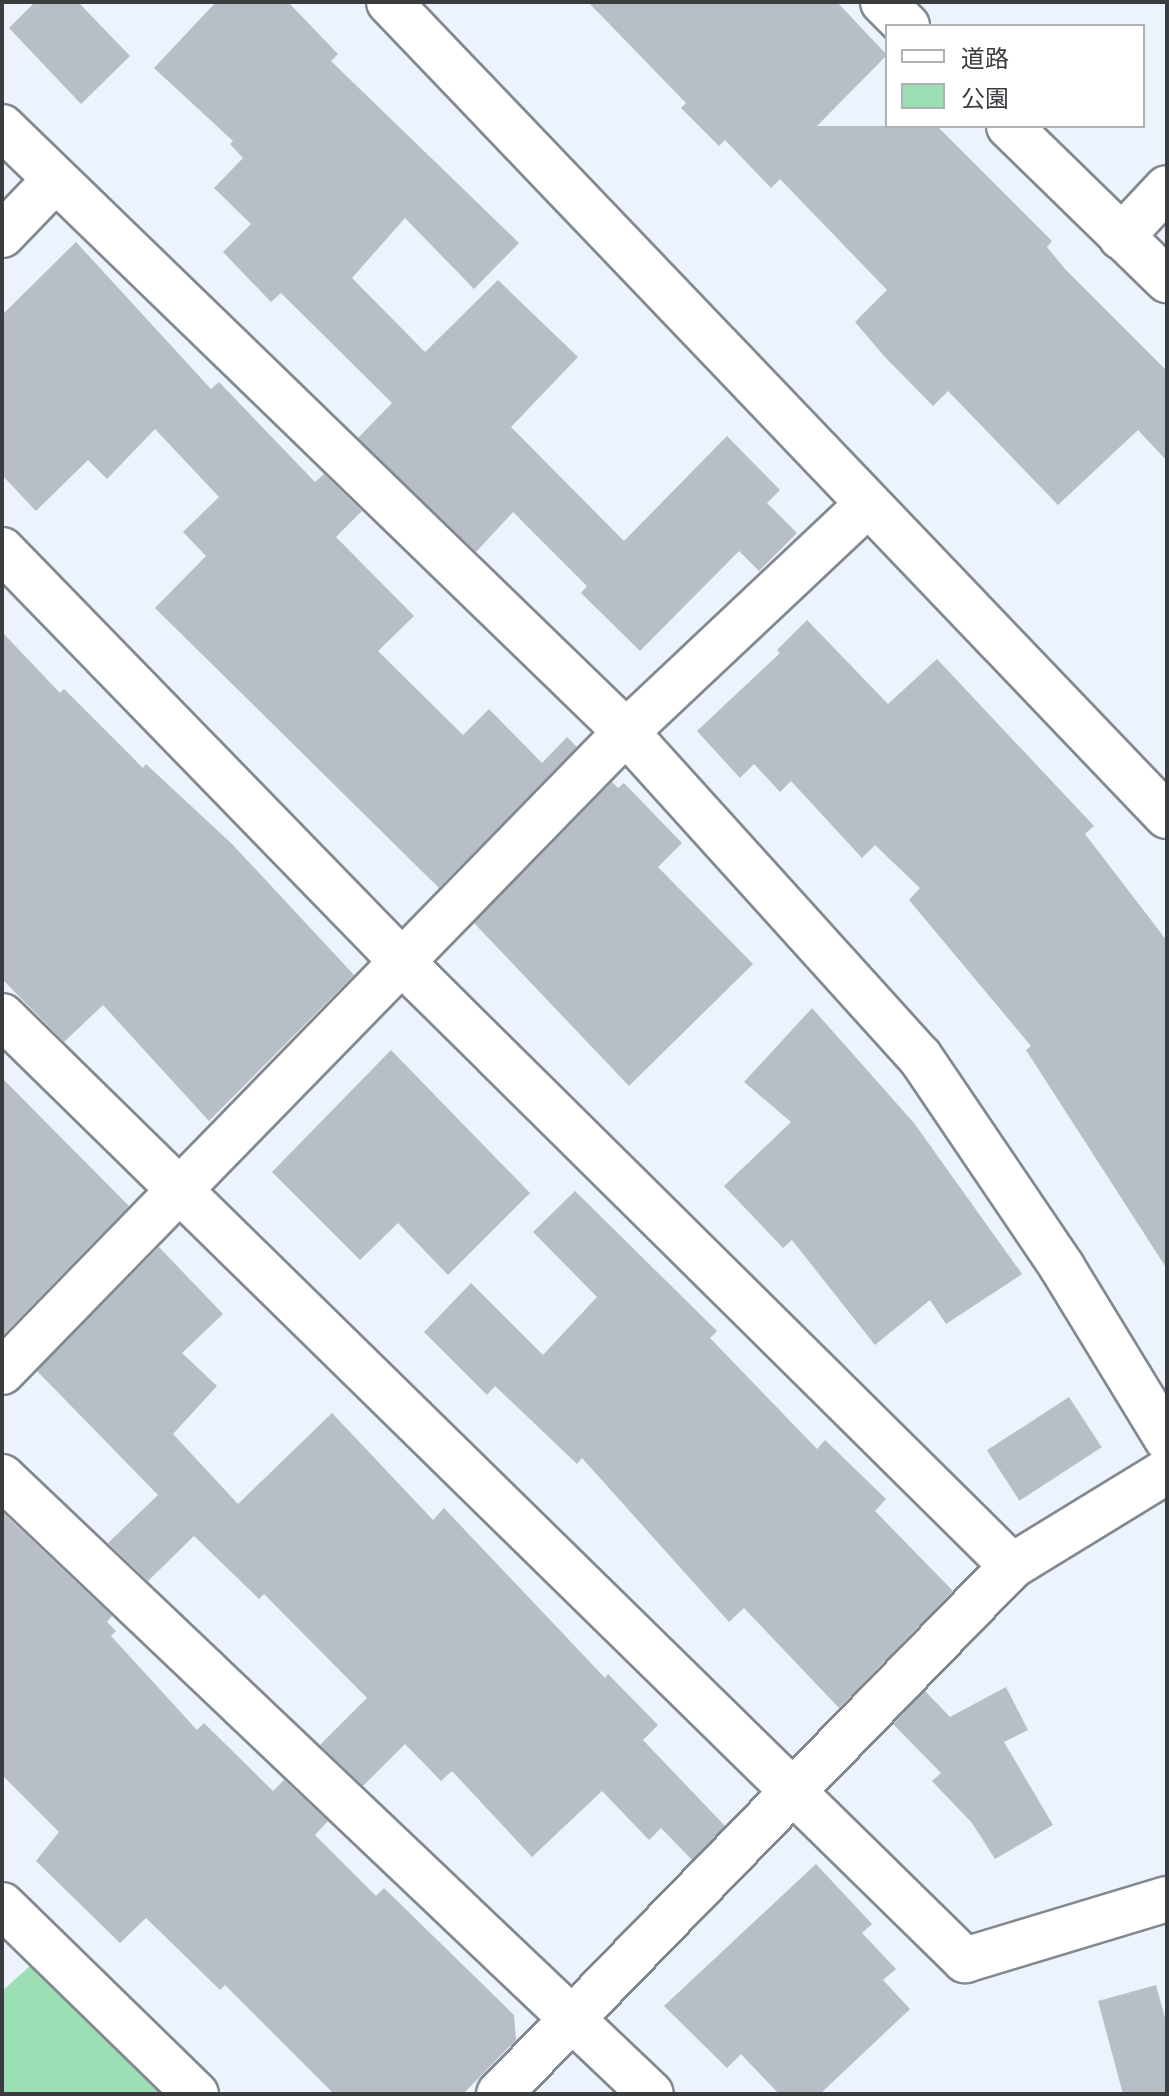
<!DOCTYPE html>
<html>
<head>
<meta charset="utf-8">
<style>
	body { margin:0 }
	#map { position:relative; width:1169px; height:2096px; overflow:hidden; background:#ecf3fc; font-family:Mulish,"Noto Sans JP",sans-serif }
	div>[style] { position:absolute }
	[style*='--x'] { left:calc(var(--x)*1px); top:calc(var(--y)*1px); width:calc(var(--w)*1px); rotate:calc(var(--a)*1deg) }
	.green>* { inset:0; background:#9cdfb5 }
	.building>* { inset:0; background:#b7bec6; transform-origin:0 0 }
	.roads { filter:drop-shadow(2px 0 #828990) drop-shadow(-2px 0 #828990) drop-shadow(0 2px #828990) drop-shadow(0 -2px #828990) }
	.minor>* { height:44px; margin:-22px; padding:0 22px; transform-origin:22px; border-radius:22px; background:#fff }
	span { translate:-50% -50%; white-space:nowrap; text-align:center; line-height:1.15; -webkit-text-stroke:6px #fff; paint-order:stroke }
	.frame { position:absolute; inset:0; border:4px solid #3a3d40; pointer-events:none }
	.legend { position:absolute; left:885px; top:24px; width:260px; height:104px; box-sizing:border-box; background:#fff; border:2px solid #b0b1b3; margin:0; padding:10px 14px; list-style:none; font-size:24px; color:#3a3d40 }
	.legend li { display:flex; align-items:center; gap:16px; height:40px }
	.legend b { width:40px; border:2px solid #b0b1b3 }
</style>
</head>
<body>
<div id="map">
	<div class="green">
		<div style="clip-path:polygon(30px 1966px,164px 2094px,2px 2094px,2px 1991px)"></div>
	</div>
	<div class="building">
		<div style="clip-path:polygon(35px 2px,78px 2px,130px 56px,81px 104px,9px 28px)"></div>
		<div style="clip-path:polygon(216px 2px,288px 2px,338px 54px,331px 61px,519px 243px,474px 289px,405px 218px,352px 278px,425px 352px,498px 280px,578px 357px,511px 427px,624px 541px,727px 436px,780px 490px,767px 503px,797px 533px,759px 571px,739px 551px,640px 651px,581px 593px,587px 586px,513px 512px,476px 552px,358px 438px,392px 403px,281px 293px,271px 302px,223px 252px,251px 224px,214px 188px,243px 158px,230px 144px,233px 141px,154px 68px)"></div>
		<div style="clip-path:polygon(588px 2px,837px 2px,887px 55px,817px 126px,937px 126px,1052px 241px,1047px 247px,1065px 269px,1167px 371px,1167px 461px,1138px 430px,1058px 505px,948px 391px,933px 406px,884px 356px,855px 322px,887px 290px,780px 179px,771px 188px,725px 140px,719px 146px,681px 108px,686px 103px)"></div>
		<div style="clip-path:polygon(76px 242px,211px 389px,219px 382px,315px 482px,324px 474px,362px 511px,336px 537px,414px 616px,378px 651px,463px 735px,489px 709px,542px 763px,567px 737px,577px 747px,439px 888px,155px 608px,206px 556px,183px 532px,219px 497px,155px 429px,107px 479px,88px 460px,36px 511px,2px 475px,2px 315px)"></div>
		<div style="clip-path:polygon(807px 620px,888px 704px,937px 659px,1094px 826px,1085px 834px,1167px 941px,1167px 1269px,1026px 1050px,1031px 1046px,909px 900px,920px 888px,875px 845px,862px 858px,791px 781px,780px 792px,754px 764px,740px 778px,697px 731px,780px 653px,777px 650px)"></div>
		<div style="clip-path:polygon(2px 632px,60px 693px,64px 689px,143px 768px,146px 764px,232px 844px,354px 975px,209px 1121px,103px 1005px,64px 1042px,2px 979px)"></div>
		<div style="clip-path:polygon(612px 782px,618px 788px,624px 783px,682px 843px,658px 867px,753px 964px,629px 1086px,474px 923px)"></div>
		<div style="clip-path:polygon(812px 1008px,914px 1123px,1022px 1274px,946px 1324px,930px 1300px,875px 1345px,792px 1240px,783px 1248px,724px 1186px,791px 1122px,744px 1082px)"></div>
		<div style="clip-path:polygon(391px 1050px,530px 1193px,448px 1275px,398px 1223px,360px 1260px,272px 1172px)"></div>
		<div style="clip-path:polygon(2px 1078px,129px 1206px,2px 1336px)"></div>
		<div style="clip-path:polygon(575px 1191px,717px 1331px,710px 1338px,817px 1449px,825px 1440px,886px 1499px,875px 1511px,953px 1591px,839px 1708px,744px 1608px,729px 1622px,582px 1458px,577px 1464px,495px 1386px,487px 1395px,424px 1332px,471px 1283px,543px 1355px,597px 1297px,533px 1232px)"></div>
		<div style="clip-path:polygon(159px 1247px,223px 1314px,182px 1353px,217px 1386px,173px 1434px,238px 1504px,332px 1413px,433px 1520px,444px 1508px,605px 1678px,608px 1674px,658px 1725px,643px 1740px,725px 1826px,692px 1860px,661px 1828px,649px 1840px,602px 1791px,532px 1857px,452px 1771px,441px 1781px,405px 1744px,363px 1786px,320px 1745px,367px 1698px,264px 1594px,259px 1599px,194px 1536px,148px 1581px,108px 1543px,158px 1495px,37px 1371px)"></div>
		<div style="left:1069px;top:1397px;width:60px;height:98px;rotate:57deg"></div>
		<div style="clip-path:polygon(2px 1512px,112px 1616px,107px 1622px,116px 1631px,111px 1636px,197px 1730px,204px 1723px,273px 1791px,284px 1780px,328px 1821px,315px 1835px,376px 1896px,384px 1888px,514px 2015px,516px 2040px,463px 2094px,334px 2094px,225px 1985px,220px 1990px,146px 1918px,120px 1943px,36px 1861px,59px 1832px,2px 1775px)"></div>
		<div style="clip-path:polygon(1006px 1687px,1028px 1730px,1004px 1742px,1053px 1825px,995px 1859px,972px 1823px,932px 1781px,941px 1773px,893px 1724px,925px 1691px,950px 1717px)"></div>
		<div style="clip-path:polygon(816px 1864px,872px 1924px,862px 1933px,896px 1969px,883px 1980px,910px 2009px,820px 2094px,779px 2094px,741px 2054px,727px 2068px,664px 2006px)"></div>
		<div style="clip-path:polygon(1156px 1985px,1167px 2025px,1167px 2094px,1123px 2094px,1098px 2001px)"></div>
	</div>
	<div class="roads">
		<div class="minor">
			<div style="--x:389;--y:2;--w:1126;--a:46.3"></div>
			<div style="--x:883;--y:2;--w:34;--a:45"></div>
			<div style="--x:1009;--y:126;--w:221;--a:44.3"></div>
			<div style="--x:2;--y:127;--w:869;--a:44.11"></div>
			<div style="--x:626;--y:732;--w:438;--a:47.9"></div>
			<div style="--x:920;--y:1057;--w:254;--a:55.9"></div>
			<div style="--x:1062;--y:1267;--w:202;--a:58.6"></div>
			<div style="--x:2;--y:235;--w:76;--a:-46.1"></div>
			<div style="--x:1121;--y:237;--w:67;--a:-46.8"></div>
			<div style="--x:2;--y:550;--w:601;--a:45.81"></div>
			<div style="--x:421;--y:981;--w:832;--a:44.71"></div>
			<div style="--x:2;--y:1016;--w:1349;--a:44.43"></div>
			<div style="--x:965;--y:1960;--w:211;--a:-16.8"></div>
			<div style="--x:2;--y:1372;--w:894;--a:-45.73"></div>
			<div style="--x:626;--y:732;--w:331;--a:-43.3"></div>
			<div style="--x:2;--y:1477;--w:895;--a:43.55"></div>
			<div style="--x:2;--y:1905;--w:271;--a:44.3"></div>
			<div style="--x:499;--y:2094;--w:736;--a:-45.83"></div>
			<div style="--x:1012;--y:1566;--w:182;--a:-31.5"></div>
		</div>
	</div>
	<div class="frame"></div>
	<ul class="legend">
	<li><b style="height:10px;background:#fff"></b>道路</li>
	<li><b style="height:22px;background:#9cdfb5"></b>公園</li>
	</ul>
</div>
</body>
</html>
